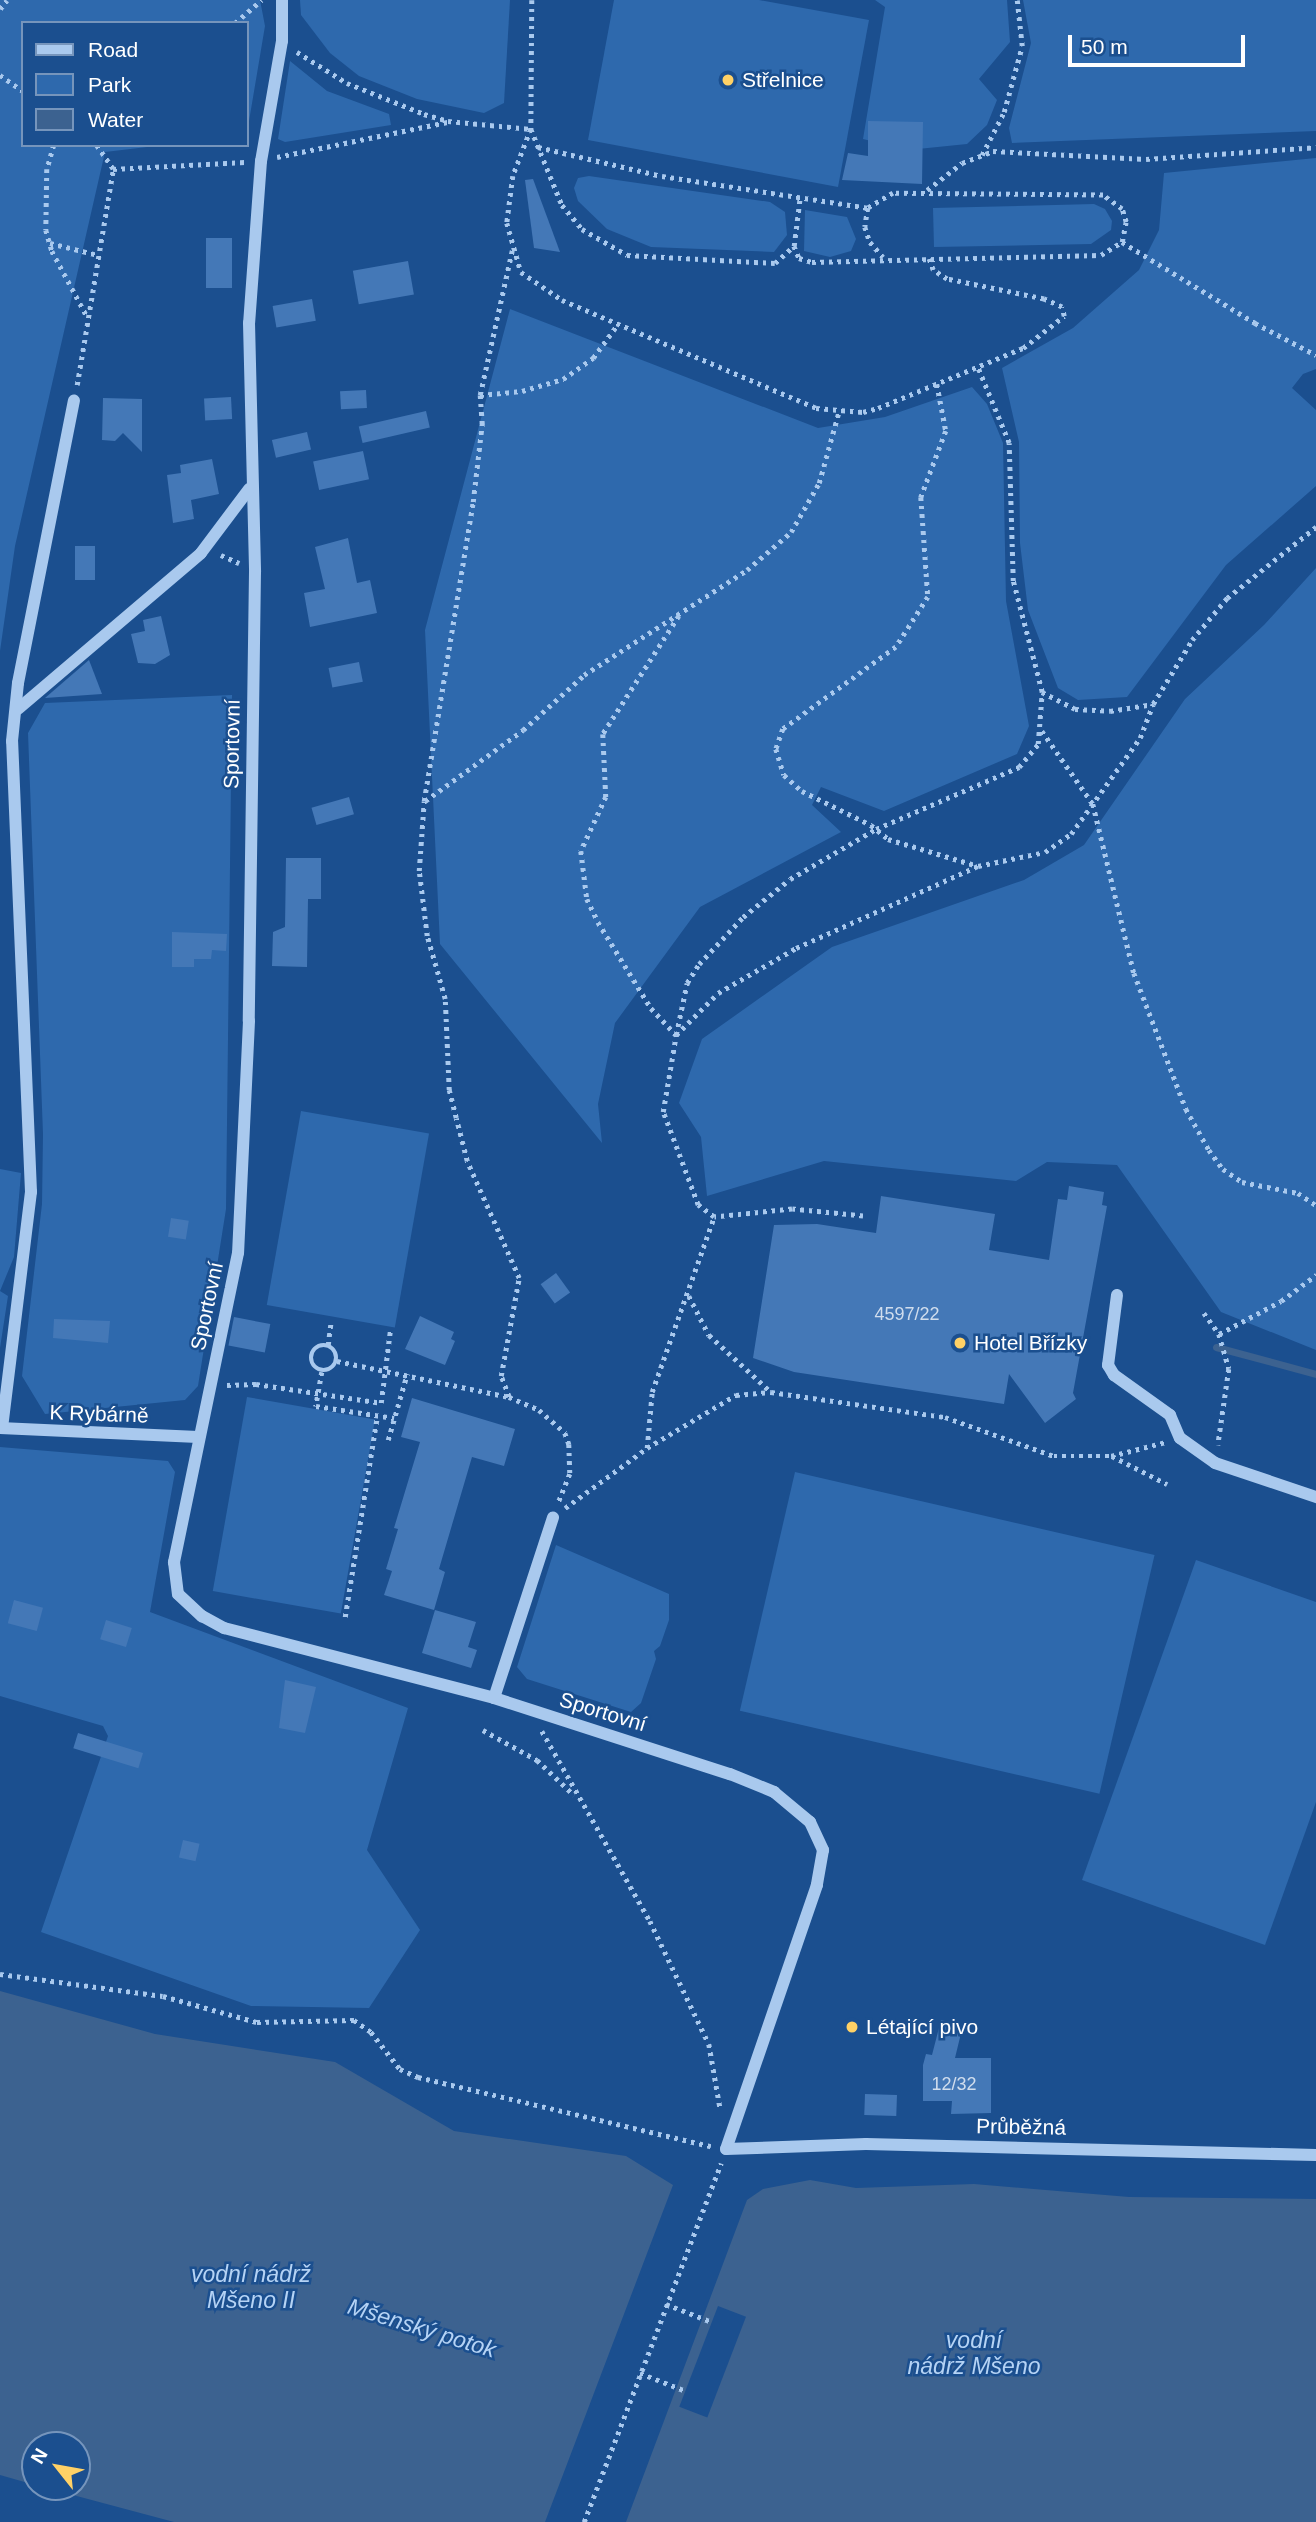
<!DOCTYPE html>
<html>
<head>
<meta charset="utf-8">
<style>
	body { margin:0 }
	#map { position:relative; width:1316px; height:2522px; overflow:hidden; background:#1b4f8f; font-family:Helvetica,sans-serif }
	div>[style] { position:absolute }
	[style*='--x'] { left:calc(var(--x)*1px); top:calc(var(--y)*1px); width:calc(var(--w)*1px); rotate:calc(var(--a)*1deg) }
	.green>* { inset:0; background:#2e69ad; transform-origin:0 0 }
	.water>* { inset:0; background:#3c6290 }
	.pier>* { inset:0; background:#1b4f8f; transform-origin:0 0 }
	.stream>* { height:7px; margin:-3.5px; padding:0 3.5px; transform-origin:3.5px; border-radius:3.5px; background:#3c6290 }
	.building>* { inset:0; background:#4478b7; transform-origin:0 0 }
	.path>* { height:4.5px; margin-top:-2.25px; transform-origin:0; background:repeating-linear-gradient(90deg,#a9c9ee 0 3.5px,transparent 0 8.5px) }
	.path>.ring { margin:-2.25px; padding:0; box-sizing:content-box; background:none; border:4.5px solid #a9c9ee; border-radius:50% }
	.minor>* { height:12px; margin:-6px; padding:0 6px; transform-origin:6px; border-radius:6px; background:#a9c9ee }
	.dots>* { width:19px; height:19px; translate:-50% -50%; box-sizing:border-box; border:4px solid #1b4f8f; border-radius:50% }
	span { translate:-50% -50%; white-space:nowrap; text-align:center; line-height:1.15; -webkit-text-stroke:5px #1b4f8f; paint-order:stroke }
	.number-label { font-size:18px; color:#d0dded }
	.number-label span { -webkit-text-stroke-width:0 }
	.poi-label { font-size:21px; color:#fff }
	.left { translate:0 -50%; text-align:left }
	.street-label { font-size:21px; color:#fff }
	.water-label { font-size:23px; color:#b5d3f5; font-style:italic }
	.legend { position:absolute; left:21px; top:21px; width:228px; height:126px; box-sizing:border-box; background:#1b4f8f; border:2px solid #7695bc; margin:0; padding:9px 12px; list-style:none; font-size:21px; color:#fff }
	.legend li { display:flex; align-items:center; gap:14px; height:35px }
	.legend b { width:35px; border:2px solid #7695bc }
	.north { position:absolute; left:21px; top:2431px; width:70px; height:70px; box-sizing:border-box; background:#1b4f8f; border:2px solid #7695bc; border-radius:50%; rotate:301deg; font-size:19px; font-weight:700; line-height:28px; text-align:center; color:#fff }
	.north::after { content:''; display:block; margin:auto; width:24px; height:32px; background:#ffd166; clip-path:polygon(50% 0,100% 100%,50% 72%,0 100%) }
	.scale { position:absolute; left:1068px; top:35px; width:177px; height:32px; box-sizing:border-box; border:4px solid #fff; border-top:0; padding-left:9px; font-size:21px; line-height:24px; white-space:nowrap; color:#fff; -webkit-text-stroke:5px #1b4f8f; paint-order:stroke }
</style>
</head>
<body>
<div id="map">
	<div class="green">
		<div style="clip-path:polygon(0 0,260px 0,265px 26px,247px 133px,247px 23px,23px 23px,23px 145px,164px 145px,105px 152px,15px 546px,0 651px)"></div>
		<div style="clip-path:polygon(300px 0,510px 0,504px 103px,484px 113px,417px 99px,359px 76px,330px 53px,301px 15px)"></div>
		<div style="clip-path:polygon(614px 0,759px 0,869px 20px,838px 187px,588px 140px)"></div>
		<div style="clip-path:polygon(875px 0,1007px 0,1010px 42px,979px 79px,997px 100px,987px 125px,967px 144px,908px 150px,863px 139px,885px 7px)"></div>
		<div style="clip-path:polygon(1023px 0,1316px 0,1316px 131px,1012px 143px,1009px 128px,1031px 43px)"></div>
		<div style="clip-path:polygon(290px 61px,327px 91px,389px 114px,391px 125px,285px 142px,278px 139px)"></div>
		<div style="clip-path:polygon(1316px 158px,1316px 369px,1303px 374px,1292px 388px,1316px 410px,1316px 486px,1226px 565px,1127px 697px,1078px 700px,1058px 688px,1028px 610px,1020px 543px,1019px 442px,1002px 368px,1073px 328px,1139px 270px,1159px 230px,1164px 173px)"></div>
		<div style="clip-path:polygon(589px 176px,770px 202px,785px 212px,787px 235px,774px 252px,651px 247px,607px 229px,578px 201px,574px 188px,578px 178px)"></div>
		<div style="clip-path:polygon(1094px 204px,1105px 209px,1112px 221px,1111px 230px,1091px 244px,934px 247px,933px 208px)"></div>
		<div style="clip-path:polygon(805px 210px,847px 217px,856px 239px,851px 251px,830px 257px,804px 251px)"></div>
		<div style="clip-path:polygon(510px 309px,818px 428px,885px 417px,972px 387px,987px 404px,1003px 443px,1006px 601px,1029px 726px,1017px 754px,884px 811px,821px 787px,812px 805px,841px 832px,700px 907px,615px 1023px,598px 1104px,602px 1143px,440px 944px,425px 630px)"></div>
		<div style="clip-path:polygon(1316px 568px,1316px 1350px,1221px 1312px,1117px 1165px,1047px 1162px,1016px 1181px,824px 1161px,707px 1196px,701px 1137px,679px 1103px,702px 1039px,832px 947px,1024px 880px,1084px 845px,1185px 699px,1264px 625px)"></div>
		<div style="clip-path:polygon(232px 695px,226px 1209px,198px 1386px,185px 1400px,45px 1414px,22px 1376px,42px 1204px,43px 1134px,28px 733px,45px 703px)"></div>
		<div style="left:301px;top:1111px;width:130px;height:197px;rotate:10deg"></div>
		<div style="clip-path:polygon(0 1169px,21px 1173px,14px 1257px,0 1291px,8px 1296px,0 1348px)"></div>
		<div style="left:247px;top:1397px;width:130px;height:197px;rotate:10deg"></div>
		<div style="clip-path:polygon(0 1447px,168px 1461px,175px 1472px,150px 1612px,408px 1708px,367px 1850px,420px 1930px,369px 2008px,251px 2006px,41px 1932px,108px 1736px,103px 1726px,0 1696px)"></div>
		<div style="left:795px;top:1472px;width:369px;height:245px;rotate:13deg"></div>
		<div style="clip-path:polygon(556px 1545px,669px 1594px,669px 1620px,660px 1646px,654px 1651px,656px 1659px,641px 1703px,631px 1712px,527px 1679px,517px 1667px)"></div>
		<div style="clip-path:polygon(1196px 1560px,1316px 1602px,1316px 1802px,1265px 1945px,1082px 1880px)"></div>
	</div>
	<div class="water">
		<div style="clip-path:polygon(0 1991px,155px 2034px,335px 2062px,454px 2131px,626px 2156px,673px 2185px,545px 2522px,174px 2522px,43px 2487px,77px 2487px,77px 2445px,35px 2445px,35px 2485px,0 2475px)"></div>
		<div style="clip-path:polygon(810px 2180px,856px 2188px,974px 2184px,1129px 2197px,1316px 2199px,1316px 2522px,626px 2522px,747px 2200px,763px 2189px)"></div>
	</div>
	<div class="pier">
		<div style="left:718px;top:2306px;width:30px;height:108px;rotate:21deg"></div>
	</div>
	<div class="stream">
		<div style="--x:1216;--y:1347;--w:104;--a:15.1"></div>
	</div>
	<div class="building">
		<div style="clip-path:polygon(868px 121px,923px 122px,922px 184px,842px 180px,848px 153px,868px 156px)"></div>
		<div style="clip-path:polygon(533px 179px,560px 252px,534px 248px,525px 180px)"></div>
		<div style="left:206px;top:238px;width:26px;height:50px"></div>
		<div style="left:408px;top:261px;width:34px;height:56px;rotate:80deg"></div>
		<div style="left:312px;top:299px;width:22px;height:40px;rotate:80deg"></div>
		<div style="left:366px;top:390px;width:18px;height:26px;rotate:87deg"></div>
		<div style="left:231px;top:397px;width:22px;height:27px;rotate:87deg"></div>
		<div style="clip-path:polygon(103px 398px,142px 399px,142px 452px,123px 433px,115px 441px,102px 440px)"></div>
		<div style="left:426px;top:411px;width:17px;height:69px;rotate:77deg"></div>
		<div style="left:307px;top:432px;width:18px;height:36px;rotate:77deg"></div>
		<div style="left:363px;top:451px;width:29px;height:51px;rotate:78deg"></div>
		<div style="clip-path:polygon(212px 459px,219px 494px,191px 500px,194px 519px,173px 523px,167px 475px,181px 473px,180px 465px)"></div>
		<div style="clip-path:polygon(348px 538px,357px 583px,370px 580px,377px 613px,310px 627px,304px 593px,325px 589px,315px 547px)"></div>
		<div style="left:75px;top:546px;width:20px;height:34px"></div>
		<div style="clip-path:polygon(161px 616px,170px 655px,155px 664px,138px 663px,131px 634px,145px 631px,143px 620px)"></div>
		<div style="clip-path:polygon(89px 660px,102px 694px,45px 698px)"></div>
		<div style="left:359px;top:662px;width:20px;height:31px;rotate:79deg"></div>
		<div style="left:349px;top:797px;width:18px;height:39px;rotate:74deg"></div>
		<div style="clip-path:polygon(286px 858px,321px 858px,321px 899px,308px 899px,307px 967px,272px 966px,273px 932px,285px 927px)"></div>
		<div style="clip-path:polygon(172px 932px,227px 934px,226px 951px,212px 950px,211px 959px,194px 959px,194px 967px,172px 967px)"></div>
		<div style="clip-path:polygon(1069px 1186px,1104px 1192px,1102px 1205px,1107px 1206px,1073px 1393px,1076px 1399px,1045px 1423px,1009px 1374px,1004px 1404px,794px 1372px,753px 1358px,774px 1225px,817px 1224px,876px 1233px,881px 1196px,995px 1214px,989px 1250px,1049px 1260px,1058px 1199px,1067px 1200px)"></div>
		<div style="left:171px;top:1218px;width:18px;height:19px;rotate:9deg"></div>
		<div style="left:556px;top:1273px;width:24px;height:19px;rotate:54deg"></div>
		<div style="clip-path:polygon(420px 1316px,454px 1332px,451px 1339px,455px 1341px,445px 1365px,405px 1349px)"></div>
		<div style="left:234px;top:1317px;width:37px;height:29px;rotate:11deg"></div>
		<div style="clip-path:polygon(54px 1319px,110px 1321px,108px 1343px,53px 1338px)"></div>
		<div style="clip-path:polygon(412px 1398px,515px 1429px,504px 1466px,472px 1457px,439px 1569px,445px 1572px,434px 1610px,384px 1595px,392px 1571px,386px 1569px,398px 1529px,394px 1528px,420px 1442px,401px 1437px)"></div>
		<div style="left:14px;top:1600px;width:30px;height:24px;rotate:15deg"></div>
		<div style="clip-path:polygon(435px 1610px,476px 1622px,468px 1647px,477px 1650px,471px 1668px,422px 1653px)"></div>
		<div style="left:106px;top:1620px;width:27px;height:20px;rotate:17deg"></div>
		<div style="clip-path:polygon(285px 1680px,316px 1687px,305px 1733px,279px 1728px)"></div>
		<div style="left:78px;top:1733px;width:68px;height:16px;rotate:17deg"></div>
		<div style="left:183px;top:1840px;width:17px;height:18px;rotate:13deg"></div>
		<div style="clip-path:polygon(941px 2020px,963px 2025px,955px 2058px,991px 2058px,991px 2113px,951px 2114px,952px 2101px,923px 2101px,923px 2065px,926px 2054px,932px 2055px)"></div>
		<div style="left:865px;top:2094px;width:32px;height:21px;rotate:2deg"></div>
	</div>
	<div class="path">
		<div style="--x:532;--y:0;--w:129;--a:90.4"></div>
		<div style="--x:531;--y:129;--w:82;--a:67.8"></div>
		<div style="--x:562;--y:205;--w:31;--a:50"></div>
		<div style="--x:582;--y:229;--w:52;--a:30"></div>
		<div style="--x:627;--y:255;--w:148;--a:3.1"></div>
		<div style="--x:775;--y:263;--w:25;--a:-42"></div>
		<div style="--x:794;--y:246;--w:49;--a:-83"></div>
		<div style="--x:0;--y:9;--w:11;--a:-52"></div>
		<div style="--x:235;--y:23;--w:35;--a:-41"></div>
		<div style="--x:297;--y:52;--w:59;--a:31.8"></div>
		<div style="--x:347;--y:83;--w:83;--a:21.9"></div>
		<div style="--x:424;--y:114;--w:25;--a:16"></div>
		<div style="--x:448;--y:121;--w:83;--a:5.5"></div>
		<div style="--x:531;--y:129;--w:50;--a:111"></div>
		<div style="--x:513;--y:176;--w:47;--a:97.3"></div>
		<div style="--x:507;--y:223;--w:51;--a:74.1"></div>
		<div style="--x:521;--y:272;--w:50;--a:34.3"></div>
		<div style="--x:562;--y:300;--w:276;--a:23"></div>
		<div style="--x:816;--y:408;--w:47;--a:4.9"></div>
		<div style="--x:863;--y:412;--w:16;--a:-15"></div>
		<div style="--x:878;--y:408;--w:157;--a:-22.5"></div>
		<div style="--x:1023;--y:348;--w:52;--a:-38"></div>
		<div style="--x:1064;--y:316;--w:9;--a:-103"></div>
		<div style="--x:1062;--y:307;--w:20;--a:-156"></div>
		<div style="--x:1044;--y:299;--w:99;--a:-168.3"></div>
		<div style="--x:947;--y:279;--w:17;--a:-147"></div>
		<div style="--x:933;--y:270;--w:12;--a:-110"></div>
		<div style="--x:0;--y:75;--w:28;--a:35"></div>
		<div style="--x:54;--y:145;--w:25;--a:106"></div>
		<div style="--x:47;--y:169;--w:61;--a:90.9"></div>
		<div style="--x:46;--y:230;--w:22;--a:74"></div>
		<div style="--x:52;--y:251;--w:76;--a:61.8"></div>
		<div style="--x:538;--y:147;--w:127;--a:13.2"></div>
		<div style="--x:662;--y:176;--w:208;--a:8.8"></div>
		<div style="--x:982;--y:155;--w:48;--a:-62.9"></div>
		<div style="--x:1004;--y:112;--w:68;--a:-74.7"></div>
		<div style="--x:1022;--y:46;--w:46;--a:-96.2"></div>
		<div style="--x:277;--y:157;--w:174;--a:-11.6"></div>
		<div style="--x:113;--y:169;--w:132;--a:-3"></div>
		<div style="--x:927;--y:190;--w:44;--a:-37.6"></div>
		<div style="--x:962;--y:163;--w:33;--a:-21"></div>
		<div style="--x:993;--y:151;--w:153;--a:3"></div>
		<div style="--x:1146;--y:159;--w:170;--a:-4"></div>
		<div style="--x:1122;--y:242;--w:156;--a:31.3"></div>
		<div style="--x:1255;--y:323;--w:69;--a:27.7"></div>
		<div style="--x:50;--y:243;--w:49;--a:14"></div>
		<div style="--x:794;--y:246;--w:13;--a:67"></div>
		<div style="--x:799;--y:258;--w:14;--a:17"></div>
		<div style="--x:812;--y:262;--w:289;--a:-1.4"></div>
		<div style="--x:1101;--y:255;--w:25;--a:-32"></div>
		<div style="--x:1122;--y:242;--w:20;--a:-79"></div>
		<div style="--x:1126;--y:222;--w:14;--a:-107"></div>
		<div style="--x:1122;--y:209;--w:24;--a:-144"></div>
		<div style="--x:1103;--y:195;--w:210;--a:-179.5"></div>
		<div style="--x:893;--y:193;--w:29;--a:149"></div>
		<div style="--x:868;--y:208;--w:19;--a:99"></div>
		<div style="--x:865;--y:227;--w:16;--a:72"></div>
		<div style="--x:870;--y:242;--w:20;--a:49"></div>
		<div style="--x:937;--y:384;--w:48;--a:79.2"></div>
		<div style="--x:946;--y:431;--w:71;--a:110.7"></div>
		<div style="--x:921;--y:497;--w:100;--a:86"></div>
		<div style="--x:928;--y:597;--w:59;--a:122.6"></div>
		<div style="--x:896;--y:647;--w:140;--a:144"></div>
		<div style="--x:783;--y:729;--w:21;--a:109"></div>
		<div style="--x:776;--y:749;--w:27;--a:73"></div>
		<div style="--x:784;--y:775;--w:24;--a:42"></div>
		<div style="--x:802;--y:791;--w:77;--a:26.2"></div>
		<div style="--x:871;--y:825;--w:22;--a:39"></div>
		<div style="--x:888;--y:839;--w:94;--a:16.7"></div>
		<div style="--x:77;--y:385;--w:219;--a:-80.5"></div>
		<div style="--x:113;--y:169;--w:29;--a:-125"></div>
		<div style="--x:480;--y:395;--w:42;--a:-5.4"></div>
		<div style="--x:522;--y:391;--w:43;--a:-16.3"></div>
		<div style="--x:563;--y:379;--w:37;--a:-35"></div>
		<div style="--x:593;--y:358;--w:42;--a:-53.7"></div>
		<div style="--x:221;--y:555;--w:20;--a:24"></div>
		<div style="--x:679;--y:616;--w:140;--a:122.8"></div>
		<div style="--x:603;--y:734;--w:63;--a:87.3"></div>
		<div style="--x:606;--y:797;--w:60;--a:114.8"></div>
		<div style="--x:581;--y:851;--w:48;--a:82.9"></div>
		<div style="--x:587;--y:899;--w:25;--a:64"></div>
		<div style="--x:598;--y:922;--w:101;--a:58.4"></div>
		<div style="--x:651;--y:1008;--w:37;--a:47"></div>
		<div style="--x:676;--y:1035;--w:53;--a:-78.1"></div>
		<div style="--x:687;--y:983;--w:22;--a:-58"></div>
		<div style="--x:699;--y:964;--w:64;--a:-46.9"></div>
		<div style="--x:743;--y:917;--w:60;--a:-39"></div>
		<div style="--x:790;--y:879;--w:99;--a:-30.2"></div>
		<div style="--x:876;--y:829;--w:156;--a:-23.4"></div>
		<div style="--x:1019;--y:767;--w:30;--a:-50"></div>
		<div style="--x:1038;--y:744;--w:52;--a:-85.6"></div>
		<div style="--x:1042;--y:692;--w:115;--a:-104.6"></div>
		<div style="--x:1013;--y:581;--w:138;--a:-91.7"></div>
		<div style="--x:1009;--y:443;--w:81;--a:-112.5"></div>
		<div style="--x:1042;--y:692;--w:37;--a:27"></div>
		<div style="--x:1075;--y:709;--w:35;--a:3"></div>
		<div style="--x:1110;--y:711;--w:44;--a:-9.2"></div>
		<div style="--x:1042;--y:731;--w:89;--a:55.1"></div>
		<div style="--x:1093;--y:804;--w:174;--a:76.4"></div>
		<div style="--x:1134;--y:973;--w:146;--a:69.1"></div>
		<div style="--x:1186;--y:1109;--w:47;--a:60.7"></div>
		<div style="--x:1209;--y:1150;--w:24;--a:54"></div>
		<div style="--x:1223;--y:1169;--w:23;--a:34"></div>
		<div style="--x:1242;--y:1182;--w:57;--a:11.1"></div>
		<div style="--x:1298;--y:1193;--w:22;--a:34"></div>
		<div style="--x:425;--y:801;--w:121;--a:-35.9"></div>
		<div style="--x:523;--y:730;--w:82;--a:-42"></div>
		<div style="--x:584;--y:675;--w:194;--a:-32.8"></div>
		<div style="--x:747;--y:570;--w:58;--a:-40.8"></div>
		<div style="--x:791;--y:532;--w:56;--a:-60.3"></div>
		<div style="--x:819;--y:483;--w:75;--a:-74.5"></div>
		<div style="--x:863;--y:1216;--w:71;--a:-174.4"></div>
		<div style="--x:792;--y:1209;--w:78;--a:174.1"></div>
		<div style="--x:714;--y:1217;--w:20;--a:-143"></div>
		<div style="--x:698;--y:1205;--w:99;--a:-110.6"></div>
		<div style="--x:663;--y:1112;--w:78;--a:-80.4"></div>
		<div style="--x:676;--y:1035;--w:59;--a:-45"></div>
		<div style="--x:718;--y:993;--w:90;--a:-30"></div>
		<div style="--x:796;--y:948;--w:200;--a:-24.3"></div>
		<div style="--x:978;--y:866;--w:68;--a:-11.8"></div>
		<div style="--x:1045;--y:852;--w:32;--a:-35"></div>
		<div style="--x:1071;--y:834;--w:118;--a:-54.3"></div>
		<div style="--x:1140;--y:738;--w:36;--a:-69"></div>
		<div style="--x:1153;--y:704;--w:75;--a:-58.6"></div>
		<div style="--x:1192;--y:640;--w:55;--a:-50.2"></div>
		<div style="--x:1227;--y:598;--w:114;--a:-38.6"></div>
		<div style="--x:689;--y:1296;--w:44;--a:62.9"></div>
		<div style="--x:709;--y:1335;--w:84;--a:42.6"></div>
		<div style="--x:1204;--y:1313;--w:26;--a:54"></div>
		<div style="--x:1219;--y:1334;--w:36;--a:74"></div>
		<div style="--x:1229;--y:1369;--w:77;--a:98.2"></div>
		<div style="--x:1219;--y:1334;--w:70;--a:-28"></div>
		<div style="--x:1281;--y:1301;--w:44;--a:-36.6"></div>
		<div class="ring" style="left:311px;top:1345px;width:21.5px;height:21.5px"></div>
		<div style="--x:328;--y:1345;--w:25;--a:-83"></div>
		<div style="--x:337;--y:1361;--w:176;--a:11.8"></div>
		<div style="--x:509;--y:1397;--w:33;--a:23"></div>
		<div style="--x:539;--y:1410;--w:35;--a:41"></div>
		<div style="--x:565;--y:1433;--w:12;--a:70"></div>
		<div style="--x:569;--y:1444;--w:30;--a:88"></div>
		<div style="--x:570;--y:1474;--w:31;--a:112"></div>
		<div style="--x:322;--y:1372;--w:35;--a:100"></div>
		<div style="--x:316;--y:1406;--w:79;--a:8.7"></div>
		<div style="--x:227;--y:1385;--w:29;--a:-2"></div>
		<div style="--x:256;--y:1384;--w:126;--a:8.6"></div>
		<div style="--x:381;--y:1403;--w:72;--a:-82.8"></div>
		<div style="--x:509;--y:1397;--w:22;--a:-111"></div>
		<div style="--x:501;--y:1376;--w:100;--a:-79.6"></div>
		<div style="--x:519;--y:1278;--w:128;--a:-114"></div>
		<div style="--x:467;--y:1161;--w:44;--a:-104.3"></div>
		<div style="--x:456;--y:1118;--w:29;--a:-104"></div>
		<div style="--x:449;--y:1090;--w:91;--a:-92.5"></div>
		<div style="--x:445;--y:999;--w:66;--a:-105.9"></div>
		<div style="--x:427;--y:936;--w:65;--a:-97"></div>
		<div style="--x:419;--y:871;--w:70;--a:-85.9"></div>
		<div style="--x:424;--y:801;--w:303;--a:-80.7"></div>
		<div style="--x:473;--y:502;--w:79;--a:-83.4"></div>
		<div style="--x:482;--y:424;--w:29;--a:-94"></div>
		<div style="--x:480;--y:395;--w:148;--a:-77.5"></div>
		<div style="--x:388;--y:1440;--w:69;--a:-73.9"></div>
		<div style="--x:647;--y:1448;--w:56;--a:-84.9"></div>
		<div style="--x:652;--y:1392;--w:186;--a:-70.5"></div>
		<div style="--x:1112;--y:1456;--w:62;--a:27"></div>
		<div style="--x:565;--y:1508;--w:102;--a:-36.2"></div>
		<div style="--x:647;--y:1448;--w:104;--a:-30.8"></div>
		<div style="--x:736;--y:1395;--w:35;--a:-5"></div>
		<div style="--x:771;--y:1392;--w:176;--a:8.2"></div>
		<div style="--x:945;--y:1417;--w:116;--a:19.7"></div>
		<div style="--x:1054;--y:1456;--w:57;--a:0"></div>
		<div style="--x:1111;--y:1456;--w:57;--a:-14.3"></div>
		<div style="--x:345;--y:1617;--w:203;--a:-80.9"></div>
		<div style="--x:483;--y:1730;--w:62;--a:29.1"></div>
		<div style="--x:537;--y:1760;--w:51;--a:43.4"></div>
		<div style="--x:542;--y:1731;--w:219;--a:60.4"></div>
		<div style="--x:650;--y:1921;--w:136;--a:64.4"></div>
		<div style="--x:709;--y:2044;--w:64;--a:80.1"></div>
		<div style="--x:0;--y:1974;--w:164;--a:7.7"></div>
		<div style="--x:163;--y:1996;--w:98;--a:15.5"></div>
		<div style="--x:257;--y:2022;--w:97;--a:-1.2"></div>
		<div style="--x:354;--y:2020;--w:21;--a:35"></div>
		<div style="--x:371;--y:2032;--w:47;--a:51.9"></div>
		<div style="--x:400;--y:2069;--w:20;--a:24"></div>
		<div style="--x:418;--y:2077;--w:301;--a:13.3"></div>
		<div style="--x:666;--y:2304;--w:49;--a:21.4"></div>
		<div style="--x:640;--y:2373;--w:49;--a:21.4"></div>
		<div style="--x:584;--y:2522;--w:384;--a:-69.1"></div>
	</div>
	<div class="minor">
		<div style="--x:282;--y:0;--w:41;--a:90"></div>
		<div style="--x:282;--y:41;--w:122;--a:99.9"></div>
		<div style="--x:261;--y:161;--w:162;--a:94.2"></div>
		<div style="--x:249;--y:323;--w:249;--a:88.6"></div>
		<div style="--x:255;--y:572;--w:449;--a:90.8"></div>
		<div style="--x:249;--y:1021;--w:232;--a:92.7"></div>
		<div style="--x:238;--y:1253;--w:316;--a:101.7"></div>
		<div style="--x:174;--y:1562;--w:32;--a:83"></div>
		<div style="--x:178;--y:1594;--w:33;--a:43"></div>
		<div style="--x:202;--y:1616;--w:25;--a:29"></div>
		<div style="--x:224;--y:1628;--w:279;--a:14.5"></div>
		<div style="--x:494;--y:1698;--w:248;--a:17.9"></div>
		<div style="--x:730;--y:1774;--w:48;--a:22.2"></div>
		<div style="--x:774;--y:1792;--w:47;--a:39.8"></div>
		<div style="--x:810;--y:1822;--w:31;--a:65"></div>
		<div style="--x:823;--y:1850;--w:36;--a:100"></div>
		<div style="--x:817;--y:1885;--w:279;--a:109"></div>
		<div style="--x:726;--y:2149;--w:140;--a:-2"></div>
		<div style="--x:866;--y:2144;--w:450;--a:1.4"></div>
		<div style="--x:18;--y:709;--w:240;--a:-40.4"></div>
		<div style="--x:201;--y:553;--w:80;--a:-53.1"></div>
		<div style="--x:1117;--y:1295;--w:71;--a:97.3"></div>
		<div style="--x:1108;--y:1365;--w:12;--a:59"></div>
		<div style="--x:1114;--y:1375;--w:69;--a:35.5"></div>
		<div style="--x:1170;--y:1415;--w:25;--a:67"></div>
		<div style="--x:1180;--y:1438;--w:43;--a:35.5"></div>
		<div style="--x:1215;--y:1463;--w:107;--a:18.6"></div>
		<div style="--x:0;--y:1428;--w:198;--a:2.6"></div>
		<div style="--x:2;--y:1428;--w:238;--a:-83"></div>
		<div style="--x:31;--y:1192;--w:451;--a:-92.4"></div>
		<div style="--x:12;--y:741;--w:58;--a:-84.1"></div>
		<div style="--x:18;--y:683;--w:288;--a:-78.8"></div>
		<div style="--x:494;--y:1698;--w:190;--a:-71.9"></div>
	</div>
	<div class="dots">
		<div style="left:728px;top:80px;background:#ffd166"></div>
		<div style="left:960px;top:1343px;background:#ffd166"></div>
		<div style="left:852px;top:2027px;background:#ffd166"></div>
	</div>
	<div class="number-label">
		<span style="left:907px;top:1314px">4597/22</span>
		<span style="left:954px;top:2084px">12/32</span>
	</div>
	<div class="poi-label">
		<span class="left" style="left:742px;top:80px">Střelnice</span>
		<span class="left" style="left:974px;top:1343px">Hotel Břízky</span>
		<span class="left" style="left:866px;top:2027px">Létající pivo</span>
	</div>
	<div class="street-label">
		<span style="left:232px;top:744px;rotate:-89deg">Sportovní</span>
		<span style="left:207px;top:1306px;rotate:-78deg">Sportovní</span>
		<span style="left:99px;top:1414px;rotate:2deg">K Rybárně</span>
		<span style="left:603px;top:1712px;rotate:17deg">Sportovní</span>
		<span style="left:1021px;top:2127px;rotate:1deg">Průběžná</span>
	</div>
	<div class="water-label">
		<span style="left:251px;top:2287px">vodní nádrž<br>Mšeno II</span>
		<span style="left:422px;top:2328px;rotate:17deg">Mšenský potok</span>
		<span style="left:974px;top:2353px">vodní<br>nádrž Mšeno</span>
	</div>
	<ul class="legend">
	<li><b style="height:9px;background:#a9c9ee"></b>Road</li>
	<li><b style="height:19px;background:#2e69ad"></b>Park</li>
	<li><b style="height:19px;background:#3c6290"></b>Water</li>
	</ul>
	<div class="north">N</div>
	<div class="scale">50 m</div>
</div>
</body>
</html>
